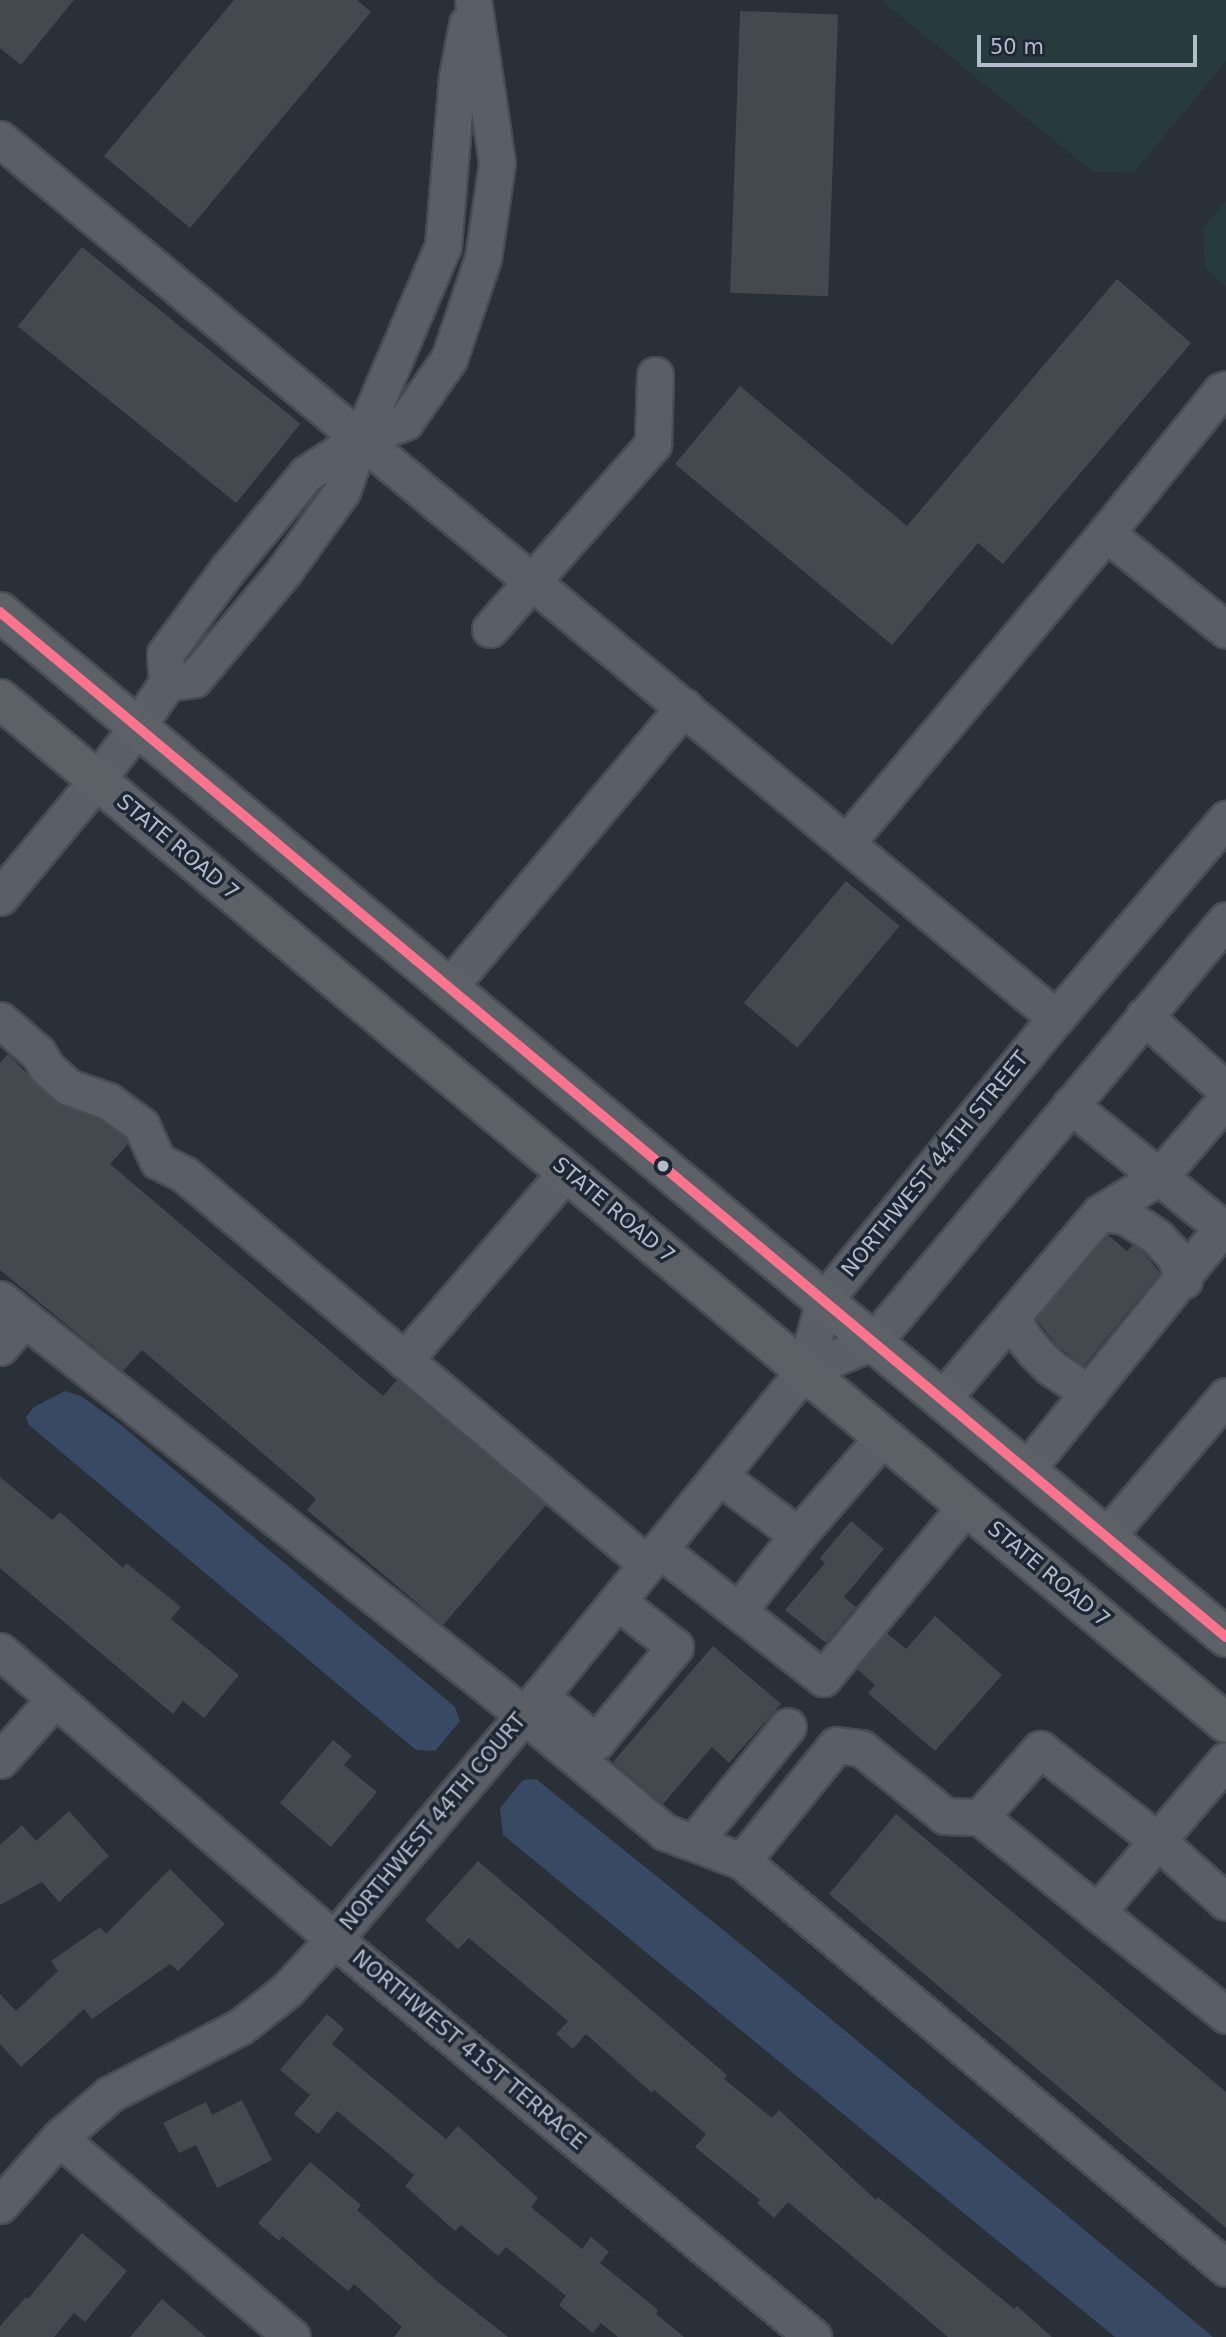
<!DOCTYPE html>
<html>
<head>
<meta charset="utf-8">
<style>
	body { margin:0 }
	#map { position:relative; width:1226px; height:2337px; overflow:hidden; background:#2a3038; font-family:"DejaVu Sans",sans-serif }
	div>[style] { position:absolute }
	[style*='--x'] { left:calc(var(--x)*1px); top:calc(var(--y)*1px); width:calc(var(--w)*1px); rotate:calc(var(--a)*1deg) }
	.green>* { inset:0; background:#273a3e }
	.water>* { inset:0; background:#384963 }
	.building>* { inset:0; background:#444950; transform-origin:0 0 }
	.roads { filter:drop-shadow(2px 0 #484c53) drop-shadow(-2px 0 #484c53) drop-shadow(0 2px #484c53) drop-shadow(0 -2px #484c53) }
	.minor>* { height:35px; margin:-17.5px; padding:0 17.5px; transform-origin:17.5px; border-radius:17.5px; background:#5a5e66 }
	.major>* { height:38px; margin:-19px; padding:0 19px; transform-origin:19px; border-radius:19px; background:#5c6168 }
	.bus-1>* { height:10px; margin:-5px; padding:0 5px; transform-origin:5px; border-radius:5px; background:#fc738d }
	.dots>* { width:19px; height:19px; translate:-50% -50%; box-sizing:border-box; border:4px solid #1d2633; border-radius:50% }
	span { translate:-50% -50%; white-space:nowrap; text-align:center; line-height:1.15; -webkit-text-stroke:7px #1d2633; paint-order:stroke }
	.street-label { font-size:21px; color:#b4bcc9 }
	.scale { position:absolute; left:977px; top:35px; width:220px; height:32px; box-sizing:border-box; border:4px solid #b4bcc9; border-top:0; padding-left:9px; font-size:21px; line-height:24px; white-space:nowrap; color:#b4bcc9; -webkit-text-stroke:5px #1d2633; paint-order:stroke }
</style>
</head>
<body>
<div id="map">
	<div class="green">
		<div style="clip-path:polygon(885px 0,1226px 0,1226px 61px,1134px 172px,1092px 171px,883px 2px)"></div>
		<div style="clip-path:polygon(1226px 200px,1226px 287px,1205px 268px,1203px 229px)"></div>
	</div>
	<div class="water">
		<div style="clip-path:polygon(65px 1391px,81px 1396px,121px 1425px,455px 1707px,460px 1721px,435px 1751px,416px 1750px,29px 1425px,26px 1417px,34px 1407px)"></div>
		<div style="clip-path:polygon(536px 1779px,748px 1950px,1213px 2337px,1115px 2337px,503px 1835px,500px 1808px,523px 1780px)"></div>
	</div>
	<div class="building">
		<div style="clip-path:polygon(0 0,74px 0,21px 65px,0 48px)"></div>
		<div style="clip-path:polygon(234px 0,357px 0,371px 12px,190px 228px,104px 156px)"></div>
		<div style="left:740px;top:11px;width:98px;height:282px;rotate:2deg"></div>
		<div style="left:82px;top:247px;width:281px;height:102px;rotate:39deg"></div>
		<div style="clip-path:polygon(1117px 279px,1191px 343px,1003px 564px,978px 543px,892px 645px,675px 464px,740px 386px,907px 526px)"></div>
		<div style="left:846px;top:881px;width:70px;height:159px;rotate:40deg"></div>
		<div style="clip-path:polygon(8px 1054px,55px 1102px,99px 1119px,125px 1138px,128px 1144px,110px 1164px,383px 1396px,397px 1380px,546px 1505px,443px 1625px,307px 1510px,316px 1499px,142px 1350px,123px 1371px,0 1270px,0 1063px)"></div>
		<div style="clip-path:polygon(1108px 1235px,1127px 1251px,1133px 1245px,1144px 1253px,1160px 1273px,1084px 1366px,1058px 1347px,1036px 1319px)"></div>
		<div style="clip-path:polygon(0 1477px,52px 1520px,60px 1512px,123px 1568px,126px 1563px,181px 1607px,171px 1619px,239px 1675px,204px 1718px,183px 1701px,173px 1714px,0 1568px)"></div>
		<div style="clip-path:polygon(851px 1521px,884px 1549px,844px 1597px,856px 1607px,826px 1643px,785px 1610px,825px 1563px,820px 1558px)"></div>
		<div style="clip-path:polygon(935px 1616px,1002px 1675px,935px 1751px,868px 1693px,875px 1685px,857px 1669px,887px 1633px,906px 1649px)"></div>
		<div style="clip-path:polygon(713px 1646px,781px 1704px,729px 1763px,712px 1747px,663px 1804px,613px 1762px)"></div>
		<div style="clip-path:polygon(333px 1740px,352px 1756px,344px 1765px,377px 1792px,331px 1847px,280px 1803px)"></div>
		<div style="clip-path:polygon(69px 1811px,109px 1856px,59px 1902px,42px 1882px,0 1905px,0 1845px,22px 1825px,36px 1841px)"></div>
		<div style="clip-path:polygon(896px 1814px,1226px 2092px,1226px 2228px,829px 1894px)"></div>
		<div style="clip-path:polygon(478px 1861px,727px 2075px,724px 2079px,772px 2118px,779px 2110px,876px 2200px,878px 2197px,1014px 2309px,1017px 2306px,1052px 2337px,948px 2337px,788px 2202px,774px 2218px,757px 2203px,760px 2200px,695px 2147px,706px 2134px,654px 2090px,652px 2093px,586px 2034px,573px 2049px,556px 2034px,568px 2021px,469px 1938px,458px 1949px,425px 1920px)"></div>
		<div style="clip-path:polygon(170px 1869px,225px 1924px,178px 1971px,170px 1964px,92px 2019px,84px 2009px,21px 2067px,0 2044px,0 1994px,16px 2011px,58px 1971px,51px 1961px,100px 1927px,106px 1934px)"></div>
		<div style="clip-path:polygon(327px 2014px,344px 2029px,332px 2044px,446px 2139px,458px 2126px,538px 2198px,531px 2207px,582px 2249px,591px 2237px,609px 2252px,600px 2263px,658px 2310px,656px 2314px,684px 2337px,618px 2337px,601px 2323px,593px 2333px,559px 2305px,566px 2296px,506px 2247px,498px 2256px,461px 2225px,455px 2231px,405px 2186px,414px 2175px,337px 2111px,318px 2134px,294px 2114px,310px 2095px,280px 2070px)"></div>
		<div style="clip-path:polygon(242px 2100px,272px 2160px,217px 2188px,196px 2145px,179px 2153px,163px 2123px,206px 2102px,212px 2115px)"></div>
		<div style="clip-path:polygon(310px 2162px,361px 2205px,357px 2210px,439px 2283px,508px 2337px,394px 2337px,402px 2327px,354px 2284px,348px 2291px,282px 2236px,279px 2241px,258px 2223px)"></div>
		<div style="clip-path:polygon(82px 2233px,127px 2271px,85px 2322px,74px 2313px,54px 2337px,0 2337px,0 2326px,26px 2297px,28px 2299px)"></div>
		<div style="clip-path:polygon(162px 2299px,206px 2337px,130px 2337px)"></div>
	</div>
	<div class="roads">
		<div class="minor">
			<div style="--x:0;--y:139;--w:1374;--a:39.77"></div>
			<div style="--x:1106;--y:533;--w:183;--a:-51"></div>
			<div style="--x:1221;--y:391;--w:5;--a:-22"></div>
			<div style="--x:490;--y:629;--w:247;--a:-48.6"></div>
			<div style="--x:653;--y:444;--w:69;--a:-88.3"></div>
			<div style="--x:167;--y:683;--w:27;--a:-8"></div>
			<div style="--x:194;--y:679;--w:142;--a:-50.1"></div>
			<div style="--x:285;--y:570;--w:97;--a:-54.2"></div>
			<div style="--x:342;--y:491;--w:56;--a:-70.3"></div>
			<div style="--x:361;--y:438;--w:209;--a:-66.9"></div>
			<div style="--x:443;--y:246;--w:170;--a:-85.3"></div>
			<div style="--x:457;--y:77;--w:54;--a:-79.3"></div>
			<div style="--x:846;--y:843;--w:405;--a:-50"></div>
			<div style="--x:1106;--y:533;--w:154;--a:38.9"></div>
			<div style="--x:0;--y:897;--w:152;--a:-50.3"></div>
			<div style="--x:97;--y:780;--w:66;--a:-53"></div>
			<div style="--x:137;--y:727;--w:53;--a:-55.7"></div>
			<div style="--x:167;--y:683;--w:29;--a:-94"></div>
			<div style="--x:165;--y:654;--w:104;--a:-53.6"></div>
			<div style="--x:227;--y:570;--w:124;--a:-50.5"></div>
			<div style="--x:306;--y:474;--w:66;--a:-33.2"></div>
			<div style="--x:361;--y:438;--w:47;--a:-20"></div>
			<div style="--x:405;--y:422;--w:77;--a:-55.1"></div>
			<div style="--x:449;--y:359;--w:107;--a:-71.4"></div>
			<div style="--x:483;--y:258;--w:96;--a:-81.6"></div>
			<div style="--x:497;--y:163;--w:165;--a:-98.4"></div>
			<div style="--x:449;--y:987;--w:366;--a:-50"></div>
			<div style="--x:1144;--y:1016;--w:110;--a:42.1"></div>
			<div style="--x:0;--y:1020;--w:50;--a:41"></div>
			<div style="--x:38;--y:1053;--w:17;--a:59"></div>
			<div style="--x:47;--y:1068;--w:28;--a:42"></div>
			<div style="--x:68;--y:1087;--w:42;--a:19.3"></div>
			<div style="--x:108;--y:1101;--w:41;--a:36"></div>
			<div style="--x:141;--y:1125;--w:40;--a:65"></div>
			<div style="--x:158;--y:1161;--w:29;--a:27"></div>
			<div style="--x:184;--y:1174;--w:605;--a:40.11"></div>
			<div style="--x:1070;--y:1105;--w:201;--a:38.9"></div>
			<div style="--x:1100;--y:1213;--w:25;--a:7"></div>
			<div style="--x:1125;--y:1216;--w:38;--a:33"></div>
			<div style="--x:1157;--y:1237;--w:25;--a:47"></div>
			<div style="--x:1174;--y:1255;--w:27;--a:68"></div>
			<div style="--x:0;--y:1299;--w:669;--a:38.45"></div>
			<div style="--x:524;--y:1715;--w:183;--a:39.7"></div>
			<div style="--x:665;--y:1832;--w:82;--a:20.6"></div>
			<div style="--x:742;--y:1861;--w:632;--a:40.06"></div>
			<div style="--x:1013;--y:1316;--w:22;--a:66"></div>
			<div style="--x:1022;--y:1336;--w:19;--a:51"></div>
			<div style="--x:1034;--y:1351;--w:23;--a:45"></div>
			<div style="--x:1050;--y:1367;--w:47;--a:33.7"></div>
			<div style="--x:0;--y:1347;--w:38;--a:-49"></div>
			<div style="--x:404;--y:1360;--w:250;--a:-49.2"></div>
			<div style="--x:805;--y:1370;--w:74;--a:-22.4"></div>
			<div style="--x:873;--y:1342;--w:550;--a:-50.09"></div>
			<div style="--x:942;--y:1399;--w:244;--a:-49.7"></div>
			<div style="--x:1100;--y:1213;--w:69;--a:-31.4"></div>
			<div style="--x:1159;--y:1177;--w:103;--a:-49.3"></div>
			<div style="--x:1026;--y:1470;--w:311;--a:-51"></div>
			<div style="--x:719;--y:1476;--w:99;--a:36.8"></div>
			<div style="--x:798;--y:1535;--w:131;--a:-49"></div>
			<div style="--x:1106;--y:1537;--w:185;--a:-49.6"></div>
			<div style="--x:659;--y:1549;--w:209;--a:38.2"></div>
			<div style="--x:823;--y:1678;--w:225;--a:-50.2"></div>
			<div style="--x:738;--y:1611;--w:97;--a:-51.7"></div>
			<div style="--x:0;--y:1651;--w:441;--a:40.8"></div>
			<div style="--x:334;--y:1939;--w:623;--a:39.72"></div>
			<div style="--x:540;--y:1696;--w:72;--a:39.4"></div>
			<div style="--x:596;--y:1742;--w:124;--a:-50.3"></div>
			<div style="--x:675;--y:1647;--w:74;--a:-141.6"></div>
			<div style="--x:0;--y:1760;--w:82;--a:-48"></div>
			<div style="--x:980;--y:1817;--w:91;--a:-48.6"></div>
			<div style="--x:1040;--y:1749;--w:150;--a:37.9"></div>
			<div style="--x:1158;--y:1841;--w:91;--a:41.9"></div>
			<div style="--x:694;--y:1842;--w:149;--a:-51"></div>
			<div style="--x:742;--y:1861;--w:149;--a:-51"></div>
			<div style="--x:836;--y:1745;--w:25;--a:7"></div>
			<div style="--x:861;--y:1748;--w:108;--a:39"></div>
			<div style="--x:945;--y:1816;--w:35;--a:2"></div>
			<div style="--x:980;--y:1817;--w:151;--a:39.1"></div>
			<div style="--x:1097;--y:1912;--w:199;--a:-49.7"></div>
			<div style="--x:1097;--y:1912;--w:165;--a:38.6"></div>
			<div style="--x:59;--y:2138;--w:306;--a:40.5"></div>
			<div style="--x:0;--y:2205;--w:89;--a:-48.6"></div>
			<div style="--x:59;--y:2138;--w:67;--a:-40.8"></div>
			<div style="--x:110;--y:2094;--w:146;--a:-27.3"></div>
			<div style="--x:240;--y:2027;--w:60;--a:-38.2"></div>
			<div style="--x:287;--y:1990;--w:69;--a:-47.3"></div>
			<div style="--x:334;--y:1939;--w:319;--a:-49.7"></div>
			<div style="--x:540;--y:1696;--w:420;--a:-50.9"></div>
			<div style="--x:805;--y:1370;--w:73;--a:-74.8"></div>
			<div style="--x:824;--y:1300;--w:365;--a:-50.6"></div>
			<div style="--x:1056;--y:1018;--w:262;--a:-49.5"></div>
		</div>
		<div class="major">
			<div style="--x:0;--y:612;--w:1598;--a:39.9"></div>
			<div style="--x:0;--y:699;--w:1597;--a:39.87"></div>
		</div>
	</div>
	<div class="bus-1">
		<div style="--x:0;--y:612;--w:1598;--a:39.9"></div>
	</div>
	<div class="dots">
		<div style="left:663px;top:1166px;background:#b4bcc9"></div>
	</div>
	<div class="street-label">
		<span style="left:178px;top:847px;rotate:40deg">STATE ROAD 7</span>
		<span style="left:935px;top:1164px;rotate:-51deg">NORTHWEST 44TH STREET</span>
		<span style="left:614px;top:1210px;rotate:40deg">STATE ROAD 7</span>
		<span style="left:1049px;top:1574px;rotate:40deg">STATE ROAD 7</span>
		<span style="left:433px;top:1822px;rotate:-50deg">NORTHWEST 44TH COURT</span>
		<span style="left:469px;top:2050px;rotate:40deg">NORTHWEST 41ST TERRACE</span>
	</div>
	<div class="scale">50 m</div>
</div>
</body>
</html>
